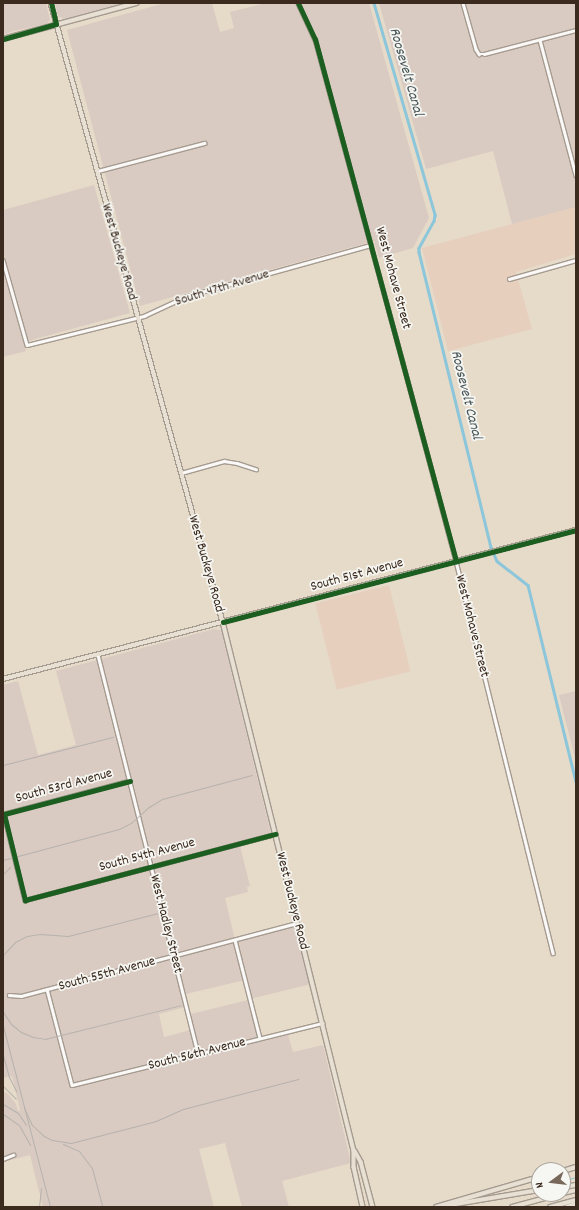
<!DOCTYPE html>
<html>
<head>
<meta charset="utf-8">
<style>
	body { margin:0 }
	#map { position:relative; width:579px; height:1210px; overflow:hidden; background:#e6dac9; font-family:Dekko,sans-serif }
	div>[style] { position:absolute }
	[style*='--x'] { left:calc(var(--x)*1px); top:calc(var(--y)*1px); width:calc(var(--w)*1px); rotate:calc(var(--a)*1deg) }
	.built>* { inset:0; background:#e7cfbe; transform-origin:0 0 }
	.industrial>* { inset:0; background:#dacbc2 }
	.stream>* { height:1px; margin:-0.5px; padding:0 0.5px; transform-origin:0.5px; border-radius:0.5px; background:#8cc6da }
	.canal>* { height:2.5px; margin:-1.25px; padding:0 1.25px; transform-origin:1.25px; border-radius:1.25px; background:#8cc6da }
	.roads { filter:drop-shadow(1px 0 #a59b90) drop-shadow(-1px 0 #a59b90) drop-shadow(0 1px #a59b90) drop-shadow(0 -1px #a59b90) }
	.minor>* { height:2.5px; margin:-1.25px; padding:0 1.25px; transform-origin:1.25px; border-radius:1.25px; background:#fbf9f7 }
	.major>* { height:3.5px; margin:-1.75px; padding:0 1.75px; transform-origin:1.75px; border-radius:1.75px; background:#e7e0d3 }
	.highway>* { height:4px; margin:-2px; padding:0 2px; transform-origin:2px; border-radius:2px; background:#e7e0d3 }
	.rail>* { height:1px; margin:-0.5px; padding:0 0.5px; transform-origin:0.5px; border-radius:0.5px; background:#b6b2ae }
	.cycleway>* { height:5px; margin:-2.5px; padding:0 2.5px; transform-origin:2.5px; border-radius:2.5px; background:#1b5e20 }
	span { translate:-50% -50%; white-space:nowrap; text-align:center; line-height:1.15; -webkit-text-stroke:3.5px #f6f6f2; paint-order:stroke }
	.street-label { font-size:14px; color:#3b2a1e }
	.water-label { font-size:15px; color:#485659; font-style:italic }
	.frame { position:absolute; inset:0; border:4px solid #3b2a1e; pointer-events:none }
	.north { position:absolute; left:531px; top:1162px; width:40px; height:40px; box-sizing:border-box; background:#f6f6f2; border:1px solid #aba49d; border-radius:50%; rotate:255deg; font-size:11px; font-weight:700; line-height:16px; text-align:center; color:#3b2a1e }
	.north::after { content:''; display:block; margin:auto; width:14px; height:18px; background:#77685a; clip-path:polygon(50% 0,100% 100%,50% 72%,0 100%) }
</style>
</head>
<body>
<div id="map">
	<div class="built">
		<div style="clip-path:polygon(576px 207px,576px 254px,516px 272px,532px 329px,448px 351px,422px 248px)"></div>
		<div style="left:389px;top:585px;width:89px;height:76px;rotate:76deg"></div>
	</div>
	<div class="industrial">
		<div style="clip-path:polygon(3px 3px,46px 3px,50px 20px,46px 24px,13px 31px,3px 35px)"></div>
		<div style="clip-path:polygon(55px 3px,123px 3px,64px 19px,58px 16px)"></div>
		<div style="clip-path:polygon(165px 3px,212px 3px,220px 32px,234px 28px,230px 12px,266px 3px,369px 3px,429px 218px,413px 248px,379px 258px,374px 241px,140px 306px,67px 30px)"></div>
		<div style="clip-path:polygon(379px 3px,576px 3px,576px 207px,512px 224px,493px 151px,426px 169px)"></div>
		<div style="clip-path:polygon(94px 185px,130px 313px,28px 341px,3px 252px,3px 210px)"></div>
		<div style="clip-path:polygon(3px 269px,26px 351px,3px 357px)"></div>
		<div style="clip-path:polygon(214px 629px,221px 630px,272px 838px,240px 846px,250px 886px,247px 887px,248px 892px,225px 898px,235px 940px,296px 925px,311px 984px,250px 999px,245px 980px,186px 994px,189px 1006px,159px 1014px,164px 1037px,194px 1029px,191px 1014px,248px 1000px,259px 1042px,288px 1035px,293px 1052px,323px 1045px,351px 1163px,282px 1181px,289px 1207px,242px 1207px,225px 1143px,199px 1149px,214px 1207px,43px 1207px,30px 1155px,3px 1162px,3px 1091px,8px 1094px,16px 1104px,18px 1111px,20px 1110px,12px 1076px,3px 1078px,3px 685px,18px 681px,38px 755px,76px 745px,56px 671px)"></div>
		<div style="clip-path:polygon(576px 691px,576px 762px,559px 695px)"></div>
	</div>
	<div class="stream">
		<div style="--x:569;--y:1179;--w:7;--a:-16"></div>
	</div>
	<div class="canal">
		<div style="--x:374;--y:3;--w:221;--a:73.9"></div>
		<div style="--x:435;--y:215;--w:6;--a:99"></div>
		<div style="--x:434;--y:221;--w:31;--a:119"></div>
		<div style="--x:419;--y:248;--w:4;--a:90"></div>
		<div style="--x:419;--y:252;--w:304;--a:76.3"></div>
		<div style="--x:491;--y:547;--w:15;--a:67"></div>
		<div style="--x:497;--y:561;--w:39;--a:38"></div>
		<div style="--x:528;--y:585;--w:203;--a:76.3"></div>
	</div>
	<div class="roads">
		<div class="minor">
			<div style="--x:298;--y:3;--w:40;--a:65"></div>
			<div style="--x:315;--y:39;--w:336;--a:74.8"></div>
			<div style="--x:403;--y:363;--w:205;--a:75"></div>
			<div style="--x:456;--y:561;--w:404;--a:76.1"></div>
			<div style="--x:463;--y:3;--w:48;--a:74.2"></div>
			<div style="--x:476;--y:49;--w:6;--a:59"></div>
			<div style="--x:479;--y:54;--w:5;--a:0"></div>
			<div style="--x:484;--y:54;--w:95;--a:-14.6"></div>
			<div style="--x:540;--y:40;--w:140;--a:75.1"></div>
			<div style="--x:98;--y:171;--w:110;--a:-14.8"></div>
			<div style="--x:3;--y:260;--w:88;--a:74.2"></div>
			<div style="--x:27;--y:345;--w:121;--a:-13.9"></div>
			<div style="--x:144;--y:316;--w:47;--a:-24.9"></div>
			<div style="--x:187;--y:296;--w:191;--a:-15.5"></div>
			<div style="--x:509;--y:279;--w:70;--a:-15.8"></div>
			<div style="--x:181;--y:473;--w:45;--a:-15.6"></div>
			<div style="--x:224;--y:461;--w:13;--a:9"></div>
			<div style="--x:237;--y:463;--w:20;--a:18"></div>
			<div style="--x:98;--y:655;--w:410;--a:75.9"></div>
			<div style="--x:130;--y:781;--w:130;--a:165.3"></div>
			<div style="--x:4;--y:814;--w:89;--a:76.3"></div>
			<div style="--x:25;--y:900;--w:259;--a:-14.8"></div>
			<div style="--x:235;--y:940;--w:101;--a:75.7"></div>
			<div style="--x:47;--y:989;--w:99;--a:75.4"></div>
			<div style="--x:72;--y:1085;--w:258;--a:-13.9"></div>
			<div style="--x:9;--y:995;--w:12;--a:5"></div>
			<div style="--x:21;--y:996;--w:285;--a:-14.8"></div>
			<div style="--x:3;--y:1159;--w:11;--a:-22"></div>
		</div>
		<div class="major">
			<div style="--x:51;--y:3;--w:642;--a:74.47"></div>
			<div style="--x:223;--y:622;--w:545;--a:76.09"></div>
			<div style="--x:354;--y:1151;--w:16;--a:90"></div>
			<div style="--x:354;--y:1167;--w:41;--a:77.3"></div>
			<div style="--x:3;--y:39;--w:138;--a:-15.1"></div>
			<div style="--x:3;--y:679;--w:592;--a:-14.58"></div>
			<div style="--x:355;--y:1151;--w:13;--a:61"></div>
			<div style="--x:361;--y:1162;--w:47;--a:75.1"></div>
			<div style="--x:563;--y:1171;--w:14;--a:-17"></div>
			<div style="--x:436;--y:1207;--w:107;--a:-16.2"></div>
		</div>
		<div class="highway">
			<div style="--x:563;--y:1187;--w:13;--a:-9"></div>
			<div style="--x:563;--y:1193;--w:13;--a:-13"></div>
			<div style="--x:438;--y:1207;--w:102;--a:-9.6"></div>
			<div style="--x:512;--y:1207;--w:50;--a:-15.2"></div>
			<div style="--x:550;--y:1207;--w:27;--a:-15"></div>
			<div style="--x:567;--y:1207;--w:9;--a:-18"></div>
		</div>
	</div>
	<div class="rail">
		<div style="--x:3;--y:765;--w:114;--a:-14.3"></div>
		<div style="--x:3;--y:860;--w:120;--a:-15"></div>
		<div style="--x:119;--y:829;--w:13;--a:-27"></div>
		<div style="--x:131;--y:823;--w:24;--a:-42"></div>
		<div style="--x:149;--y:807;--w:15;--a:-32"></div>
		<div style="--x:162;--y:799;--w:93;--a:-14.9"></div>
		<div style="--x:3;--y:874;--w:10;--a:-45"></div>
		<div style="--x:3;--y:955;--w:18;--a:-47"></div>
		<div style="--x:15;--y:942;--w:13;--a:-27"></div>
		<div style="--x:27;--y:936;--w:12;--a:-9"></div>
		<div style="--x:39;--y:934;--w:29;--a:4"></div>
		<div style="--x:68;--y:936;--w:93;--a:-14.3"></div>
		<div style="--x:3;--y:1012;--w:14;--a:56"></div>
		<div style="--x:11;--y:1024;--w:13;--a:39"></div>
		<div style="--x:21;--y:1032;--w:13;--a:23"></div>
		<div style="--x:33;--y:1037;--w:12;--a:9"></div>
		<div style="--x:45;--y:1039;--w:140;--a:-14"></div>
		<div style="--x:3;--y:1026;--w:187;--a:75.4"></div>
		<div style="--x:3;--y:1055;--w:23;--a:75"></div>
		<div style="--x:9;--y:1077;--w:16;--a:63"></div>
		<div style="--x:3;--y:1086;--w:18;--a:45"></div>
		<div style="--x:3;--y:1104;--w:17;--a:31"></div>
		<div style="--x:18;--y:1113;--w:14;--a:56"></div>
		<div style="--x:24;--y:1108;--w:19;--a:65"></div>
		<div style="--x:32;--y:1125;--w:16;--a:43"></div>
		<div style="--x:44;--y:1136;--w:9;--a:27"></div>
		<div style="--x:52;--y:1140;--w:19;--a:9"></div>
		<div style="--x:71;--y:1143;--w:88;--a:-14.5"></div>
		<div style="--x:156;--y:1121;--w:30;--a:-24"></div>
		<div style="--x:183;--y:1109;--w:119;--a:-14.6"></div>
		<div style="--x:3;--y:1114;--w:19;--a:35"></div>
		<div style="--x:19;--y:1125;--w:23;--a:61"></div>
		<div style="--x:63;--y:1144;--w:17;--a:24"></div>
		<div style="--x:79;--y:1151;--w:21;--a:53"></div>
		<div style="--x:92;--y:1168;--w:39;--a:75"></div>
		<div style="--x:39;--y:1207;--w:19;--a:-84"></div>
	</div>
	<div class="cycleway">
		<div style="--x:298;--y:3;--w:40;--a:65"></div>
		<div style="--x:315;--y:39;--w:541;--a:74.88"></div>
		<div style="--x:3;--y:39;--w:55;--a:-15.8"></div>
		<div style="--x:56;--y:24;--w:22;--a:-103"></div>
		<div style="--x:223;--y:622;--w:365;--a:-14.6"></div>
		<div style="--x:130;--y:781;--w:130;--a:165.3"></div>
		<div style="--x:4;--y:814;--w:89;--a:76.3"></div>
		<div style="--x:25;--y:900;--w:259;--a:-14.8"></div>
	</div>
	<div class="street-label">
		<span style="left:119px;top:252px;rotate:74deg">West Buckeye Road</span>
		<span style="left:393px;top:278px;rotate:75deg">West Mohave Street</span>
		<span style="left:222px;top:288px;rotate:-17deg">South 47th Avenue</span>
		<span style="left:206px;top:564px;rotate:74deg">West Buckeye Road</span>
		<span style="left:357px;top:575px;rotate:-15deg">South 51st Avenue</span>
		<span style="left:472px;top:626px;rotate:76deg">West Mohave Street</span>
		<span style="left:64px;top:786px;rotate:-15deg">South 53rd Avenue</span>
		<span style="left:147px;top:855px;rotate:-15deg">South 54th Avenue</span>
		<span style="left:292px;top:901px;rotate:76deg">West Buckeye Road</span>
		<span style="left:166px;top:924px;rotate:76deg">West Hadley Street</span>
		<span style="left:107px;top:974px;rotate:-15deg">South 55th Avenue</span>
		<span style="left:197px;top:1054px;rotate:-14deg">South 56th Avenue</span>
	</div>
	<div class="water-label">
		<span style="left:405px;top:72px;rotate:74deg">Roosevelt Canal</span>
		<span style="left:465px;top:395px;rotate:76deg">Roosevelt Canal</span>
	</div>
	<div class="frame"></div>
	<div class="north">N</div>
</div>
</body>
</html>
